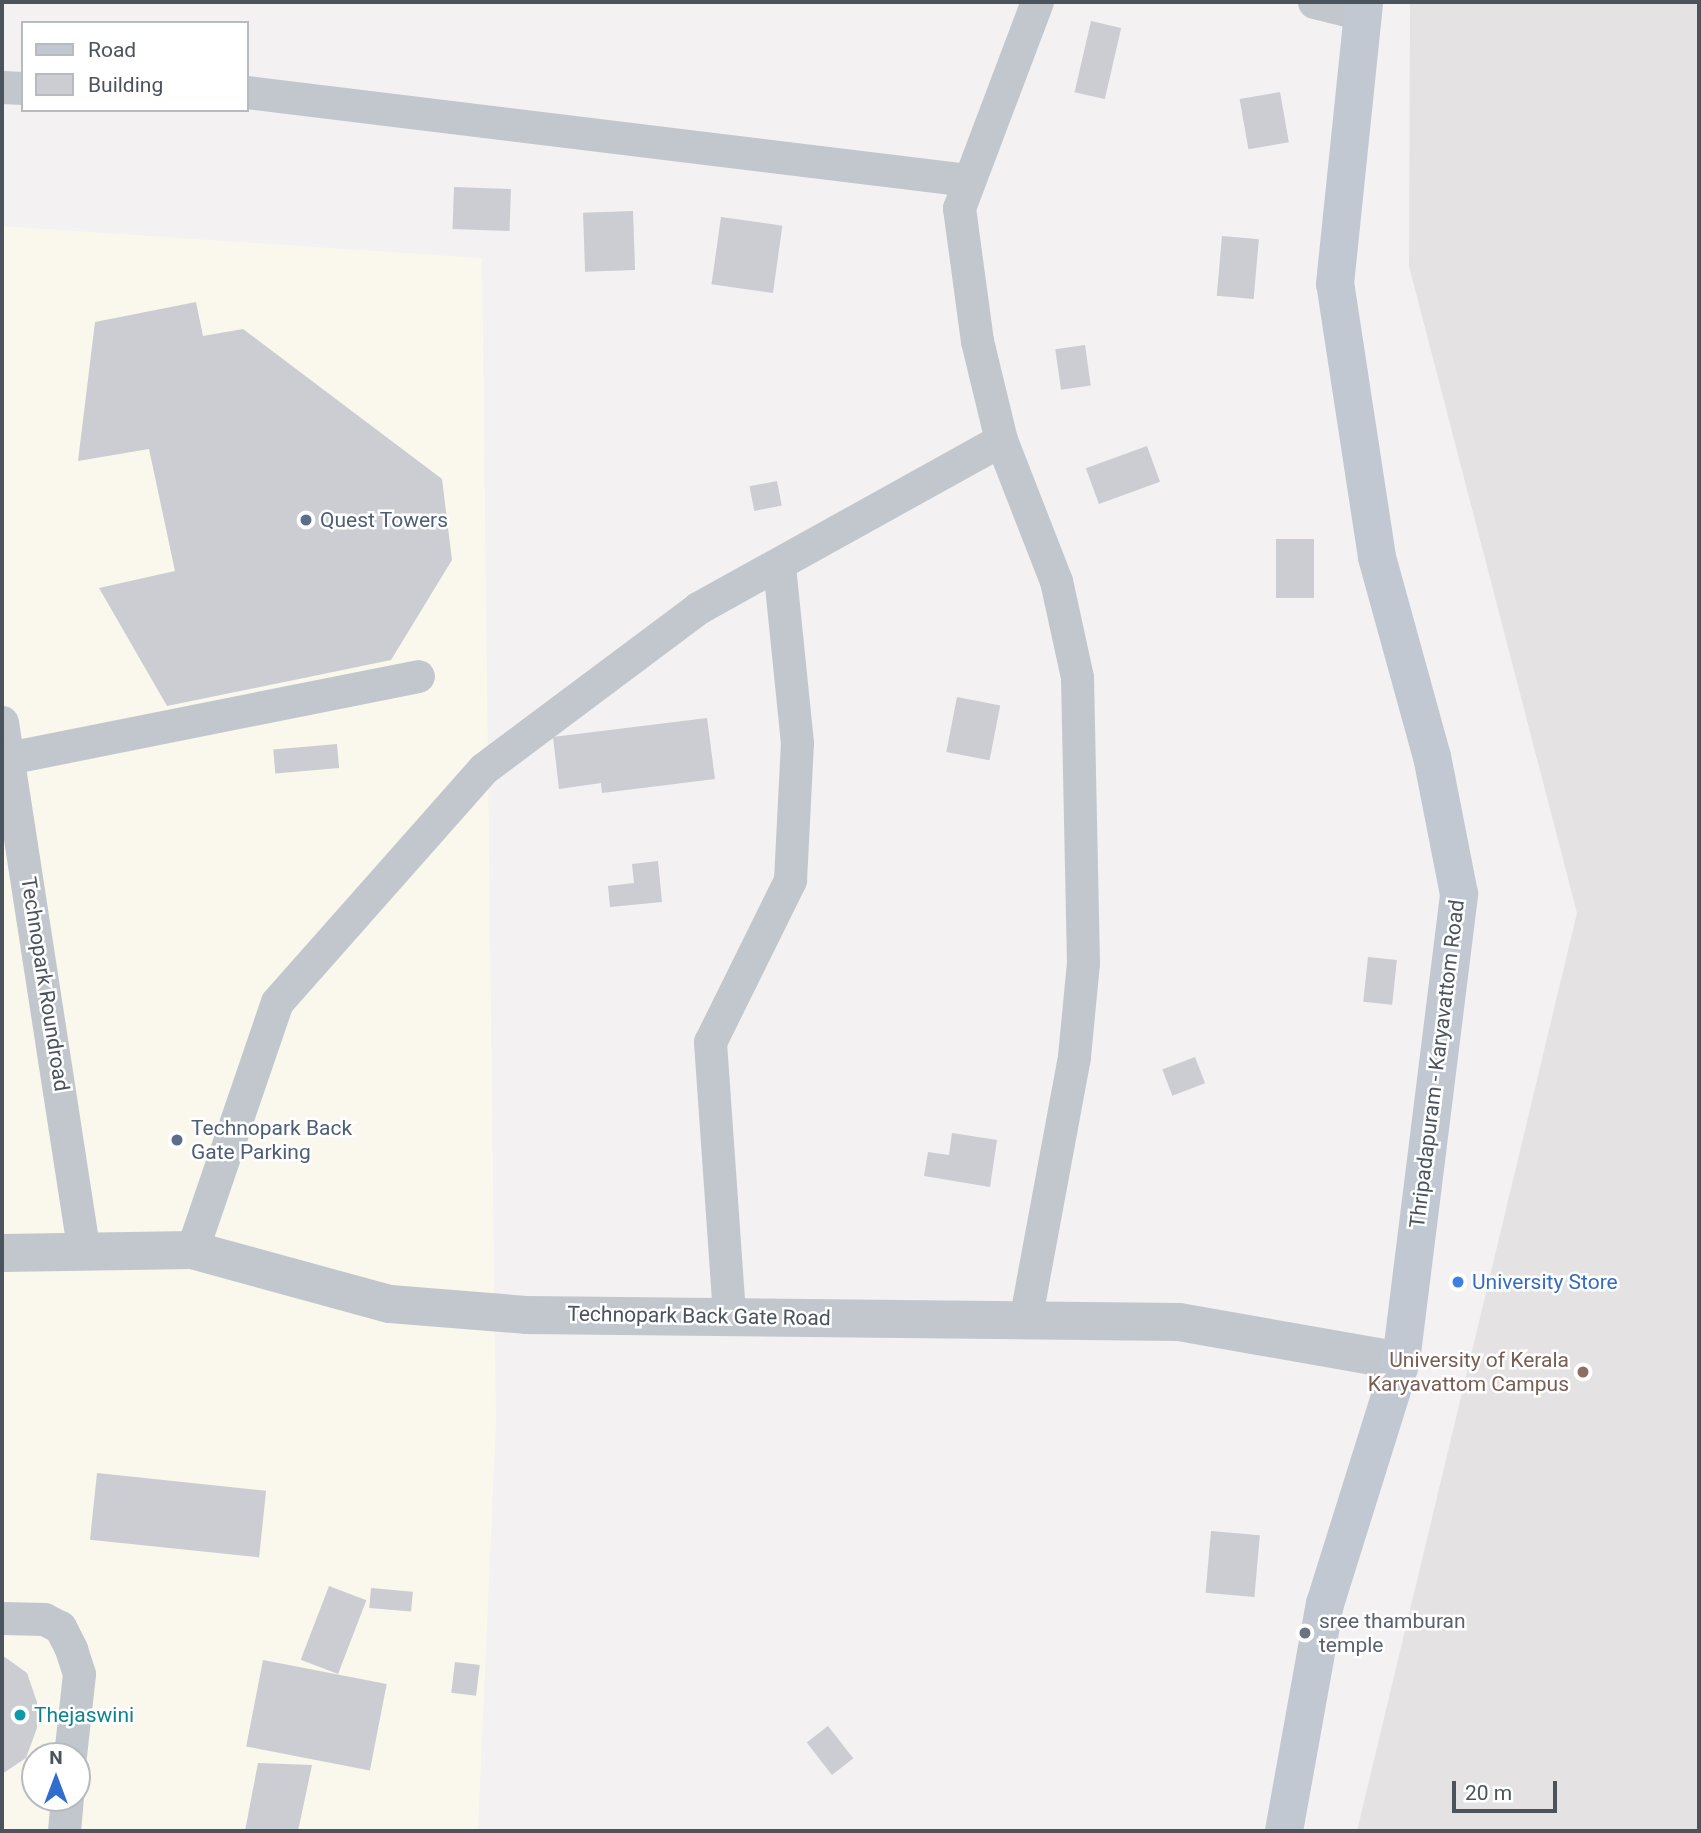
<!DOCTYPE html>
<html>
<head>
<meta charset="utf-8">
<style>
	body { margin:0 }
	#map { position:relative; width:1701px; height:1833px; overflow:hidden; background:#f3f1f1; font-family:Roboto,sans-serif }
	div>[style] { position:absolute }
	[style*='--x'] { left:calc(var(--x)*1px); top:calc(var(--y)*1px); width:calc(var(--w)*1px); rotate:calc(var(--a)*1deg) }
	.commercial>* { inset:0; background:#faf7ed }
	.education>* { inset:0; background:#e4e2e2 }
	.building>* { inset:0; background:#cbcdd2; transform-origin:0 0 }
	.minor>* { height:33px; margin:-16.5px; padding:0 16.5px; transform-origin:16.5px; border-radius:16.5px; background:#c1c7cd }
	.tertiary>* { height:38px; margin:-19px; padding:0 19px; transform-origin:19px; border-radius:19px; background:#c1c7cd }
	.secondary>* { height:38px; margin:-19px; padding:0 19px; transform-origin:19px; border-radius:19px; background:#c1c8d2 }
	.dots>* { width:19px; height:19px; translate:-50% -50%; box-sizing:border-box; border:4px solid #fff; border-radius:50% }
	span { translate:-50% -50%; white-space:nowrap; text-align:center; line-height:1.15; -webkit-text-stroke:5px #fff; paint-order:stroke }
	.service-label { font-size:21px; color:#4e5e75 }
	.left { translate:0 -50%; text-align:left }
	.street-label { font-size:21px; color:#4b535c }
	.shop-label { font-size:21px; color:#366cbe }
	.education-label { font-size:21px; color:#785e54 }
	.right { translate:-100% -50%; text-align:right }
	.worship-label { font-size:21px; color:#5b616d }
	.culture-label { font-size:21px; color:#0d838f }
	.frame { position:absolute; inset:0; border:4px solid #4b535c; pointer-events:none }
	.legend { position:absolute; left:21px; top:21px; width:228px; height:91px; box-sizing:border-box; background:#fff; border:2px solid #b7babe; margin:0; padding:9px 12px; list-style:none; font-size:21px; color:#4b535c }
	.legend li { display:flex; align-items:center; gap:14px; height:35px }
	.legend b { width:35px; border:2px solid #b7babe }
	.north { position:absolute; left:21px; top:1742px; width:70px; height:70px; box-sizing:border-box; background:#fff; border:2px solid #b7babe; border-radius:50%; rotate:0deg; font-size:19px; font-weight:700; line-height:28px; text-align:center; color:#4b535c }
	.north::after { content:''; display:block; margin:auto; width:24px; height:32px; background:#306dce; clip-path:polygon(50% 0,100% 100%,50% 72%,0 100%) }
	.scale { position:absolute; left:1452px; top:1781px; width:105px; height:32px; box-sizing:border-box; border:4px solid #4b535c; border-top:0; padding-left:9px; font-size:21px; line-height:24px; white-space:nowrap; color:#4b535c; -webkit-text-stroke:5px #fff; paint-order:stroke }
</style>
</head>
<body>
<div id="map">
	<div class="commercial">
		<div style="clip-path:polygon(evenodd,2px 226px,482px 258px,496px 1424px,478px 1831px,2px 1831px,2px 226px,35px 1756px,77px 1756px,77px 1798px,35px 1798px,35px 1756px)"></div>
	</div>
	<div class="education">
		<div style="clip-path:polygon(1410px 2px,1699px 2px,1699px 1831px,1357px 1831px,1577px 913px,1409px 266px)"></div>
	</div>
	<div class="building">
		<div style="left:1091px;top:21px;width:31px;height:73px;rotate:13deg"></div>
		<div style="left:1280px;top:92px;width:51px;height:41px;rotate:80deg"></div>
		<div style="left:454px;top:187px;width:57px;height:42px;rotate:2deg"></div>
		<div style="left:633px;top:211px;width:59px;height:50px;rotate:88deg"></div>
		<div style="left:721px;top:217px;width:62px;height:68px;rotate:8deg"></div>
		<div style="left:1222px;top:236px;width:37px;height:60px;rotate:5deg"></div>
		<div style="clip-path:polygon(196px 302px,203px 336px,243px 329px,442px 479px,452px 560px,391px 660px,167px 706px,99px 588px,175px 571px,149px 449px,78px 461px,95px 322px)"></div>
		<div style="left:1085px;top:345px;width:41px;height:30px;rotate:82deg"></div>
		<div style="left:1147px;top:446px;width:38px;height:65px;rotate:70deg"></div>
		<div style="left:777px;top:481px;width:25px;height:28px;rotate:79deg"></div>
		<div style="left:1314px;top:539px;width:59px;height:38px;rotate:90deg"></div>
		<div style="left:957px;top:697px;width:44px;height:56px;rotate:11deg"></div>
		<div style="clip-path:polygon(707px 718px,715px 779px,602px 793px,601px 783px,559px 789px,553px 737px)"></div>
		<div style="left:337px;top:744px;width:24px;height:64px;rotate:85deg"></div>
		<div style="clip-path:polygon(658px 861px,662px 902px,610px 907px,608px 886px,634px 883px,632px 864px)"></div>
		<div style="left:1368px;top:957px;width:29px;height:45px;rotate:6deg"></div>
		<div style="left:1195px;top:1057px;width:28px;height:35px;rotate:69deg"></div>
		<div style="clip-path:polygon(952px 1133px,997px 1140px,990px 1187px,924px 1176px,928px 1152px,949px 1155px)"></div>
		<div style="left:97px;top:1473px;width:170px;height:67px;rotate:6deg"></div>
		<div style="left:1211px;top:1531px;width:49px;height:62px;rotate:5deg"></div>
		<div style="left:329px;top:1586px;width:40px;height:79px;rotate:21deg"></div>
		<div style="left:371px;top:1588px;width:42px;height:20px;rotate:5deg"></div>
		<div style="clip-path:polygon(2px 1655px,27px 1673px,37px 1702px,37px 1728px,26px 1758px,2px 1774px)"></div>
		<div style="left:263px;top:1660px;width:126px;height:88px;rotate:11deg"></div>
		<div style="left:455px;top:1662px;width:25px;height:31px;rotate:7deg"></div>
		<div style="left:828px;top:1726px;width:41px;height:27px;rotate:52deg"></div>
		<div style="clip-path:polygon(258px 1763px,312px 1765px,298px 1831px,245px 1831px)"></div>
	</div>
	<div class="minor">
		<div style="--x:1314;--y:2;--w:49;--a:14"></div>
		<div style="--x:2;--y:87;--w:21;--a:3"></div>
		<div style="--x:247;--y:92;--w:725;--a:6.97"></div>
		<div style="--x:2;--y:722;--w:531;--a:81.23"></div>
		<div style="--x:8;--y:758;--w:418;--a:-11.3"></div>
		<div style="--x:192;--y:1250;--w:262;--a:-71.1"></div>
		<div style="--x:277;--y:1002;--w:311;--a:-48.5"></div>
		<div style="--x:483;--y:769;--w:269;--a:-36.8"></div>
		<div style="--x:698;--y:608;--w:346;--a:-29"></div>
		<div style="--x:729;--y:1314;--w:273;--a:-94"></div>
		<div style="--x:710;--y:1042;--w:181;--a:-63.7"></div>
		<div style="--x:790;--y:880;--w:137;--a:-87.1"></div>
		<div style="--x:797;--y:743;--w:178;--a:-95.8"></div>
		<div style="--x:1025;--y:1321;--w:269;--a:-79.5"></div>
		<div style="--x:1074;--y:1056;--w:93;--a:-84.5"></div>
		<div style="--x:1083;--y:963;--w:286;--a:-91.2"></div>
		<div style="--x:1077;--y:677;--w:98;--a:-102.3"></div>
		<div style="--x:1056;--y:581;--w:151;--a:-111.3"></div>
		<div style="--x:1001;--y:440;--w:102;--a:-103.6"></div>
		<div style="--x:977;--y:341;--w:134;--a:-97.7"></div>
		<div style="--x:959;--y:208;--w:220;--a:-69.3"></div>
		<div style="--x:2;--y:1618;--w:42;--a:1.4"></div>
		<div style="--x:44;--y:1619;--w:18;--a:27"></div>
		<div style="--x:60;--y:1627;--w:25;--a:63"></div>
		<div style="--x:71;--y:1649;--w:26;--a:72"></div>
		<div style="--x:79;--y:1674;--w:82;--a:96.3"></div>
		<div style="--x:64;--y:1831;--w:33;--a:-85"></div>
	</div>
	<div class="tertiary">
		<div style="--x:2;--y:1253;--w:190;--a:-0.9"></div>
		<div style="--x:192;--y:1250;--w:205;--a:15.3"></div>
		<div style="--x:390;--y:1304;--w:136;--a:4.6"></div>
		<div style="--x:526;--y:1315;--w:653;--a:0.61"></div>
		<div style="--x:1179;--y:1322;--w:225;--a:10"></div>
	</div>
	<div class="secondary">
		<div style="--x:1284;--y:1831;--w:231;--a:-79.8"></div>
		<div style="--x:1325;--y:1604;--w:255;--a:-72.6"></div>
		<div style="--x:1401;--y:1361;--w:471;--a:-82.9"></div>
		<div style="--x:1459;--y:894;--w:140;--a:-101.1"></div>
		<div style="--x:1432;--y:757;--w:207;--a:-105.4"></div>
		<div style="--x:1377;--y:557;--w:276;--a:-98.7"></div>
		<div style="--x:1335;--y:284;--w:283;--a:-84.1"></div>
	</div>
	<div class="dots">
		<div style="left:306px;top:520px;background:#5c6f8a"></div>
		<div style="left:177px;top:1140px;background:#5c6f8a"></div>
		<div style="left:1458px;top:1282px;background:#3f7fe0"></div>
		<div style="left:1583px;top:1372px;background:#8d6e63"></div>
		<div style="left:1305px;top:1633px;background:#6b7280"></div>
		<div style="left:20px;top:1715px;background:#0f9aa8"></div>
	</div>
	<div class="service-label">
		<span class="left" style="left:320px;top:520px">Quest Towers</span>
		<span class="left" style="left:191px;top:1140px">Technopark Back<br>Gate Parking</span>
	</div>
	<div class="street-label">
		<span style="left:45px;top:984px;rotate:81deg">Technopark Roundroad</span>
		<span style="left:1437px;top:1064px;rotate:-83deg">Thripadapuram - Karyavattom Road</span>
		<span style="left:699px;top:1316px;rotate:1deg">Technopark Back Gate Road</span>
	</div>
	<div class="shop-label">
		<span class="left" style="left:1472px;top:1282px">University Store</span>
	</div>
	<div class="education-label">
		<span class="right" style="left:1569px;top:1372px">University of Kerala<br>Karyavattom Campus</span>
	</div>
	<div class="worship-label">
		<span class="left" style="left:1319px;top:1633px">sree thamburan<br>temple</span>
	</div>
	<div class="culture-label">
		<span class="left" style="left:34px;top:1715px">Thejaswini</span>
	</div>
	<div class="frame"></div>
	<ul class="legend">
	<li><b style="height:9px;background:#c1c8d2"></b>Road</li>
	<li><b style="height:19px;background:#cbcdd2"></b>Building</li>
	</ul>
	<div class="north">N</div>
	<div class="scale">20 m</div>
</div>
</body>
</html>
